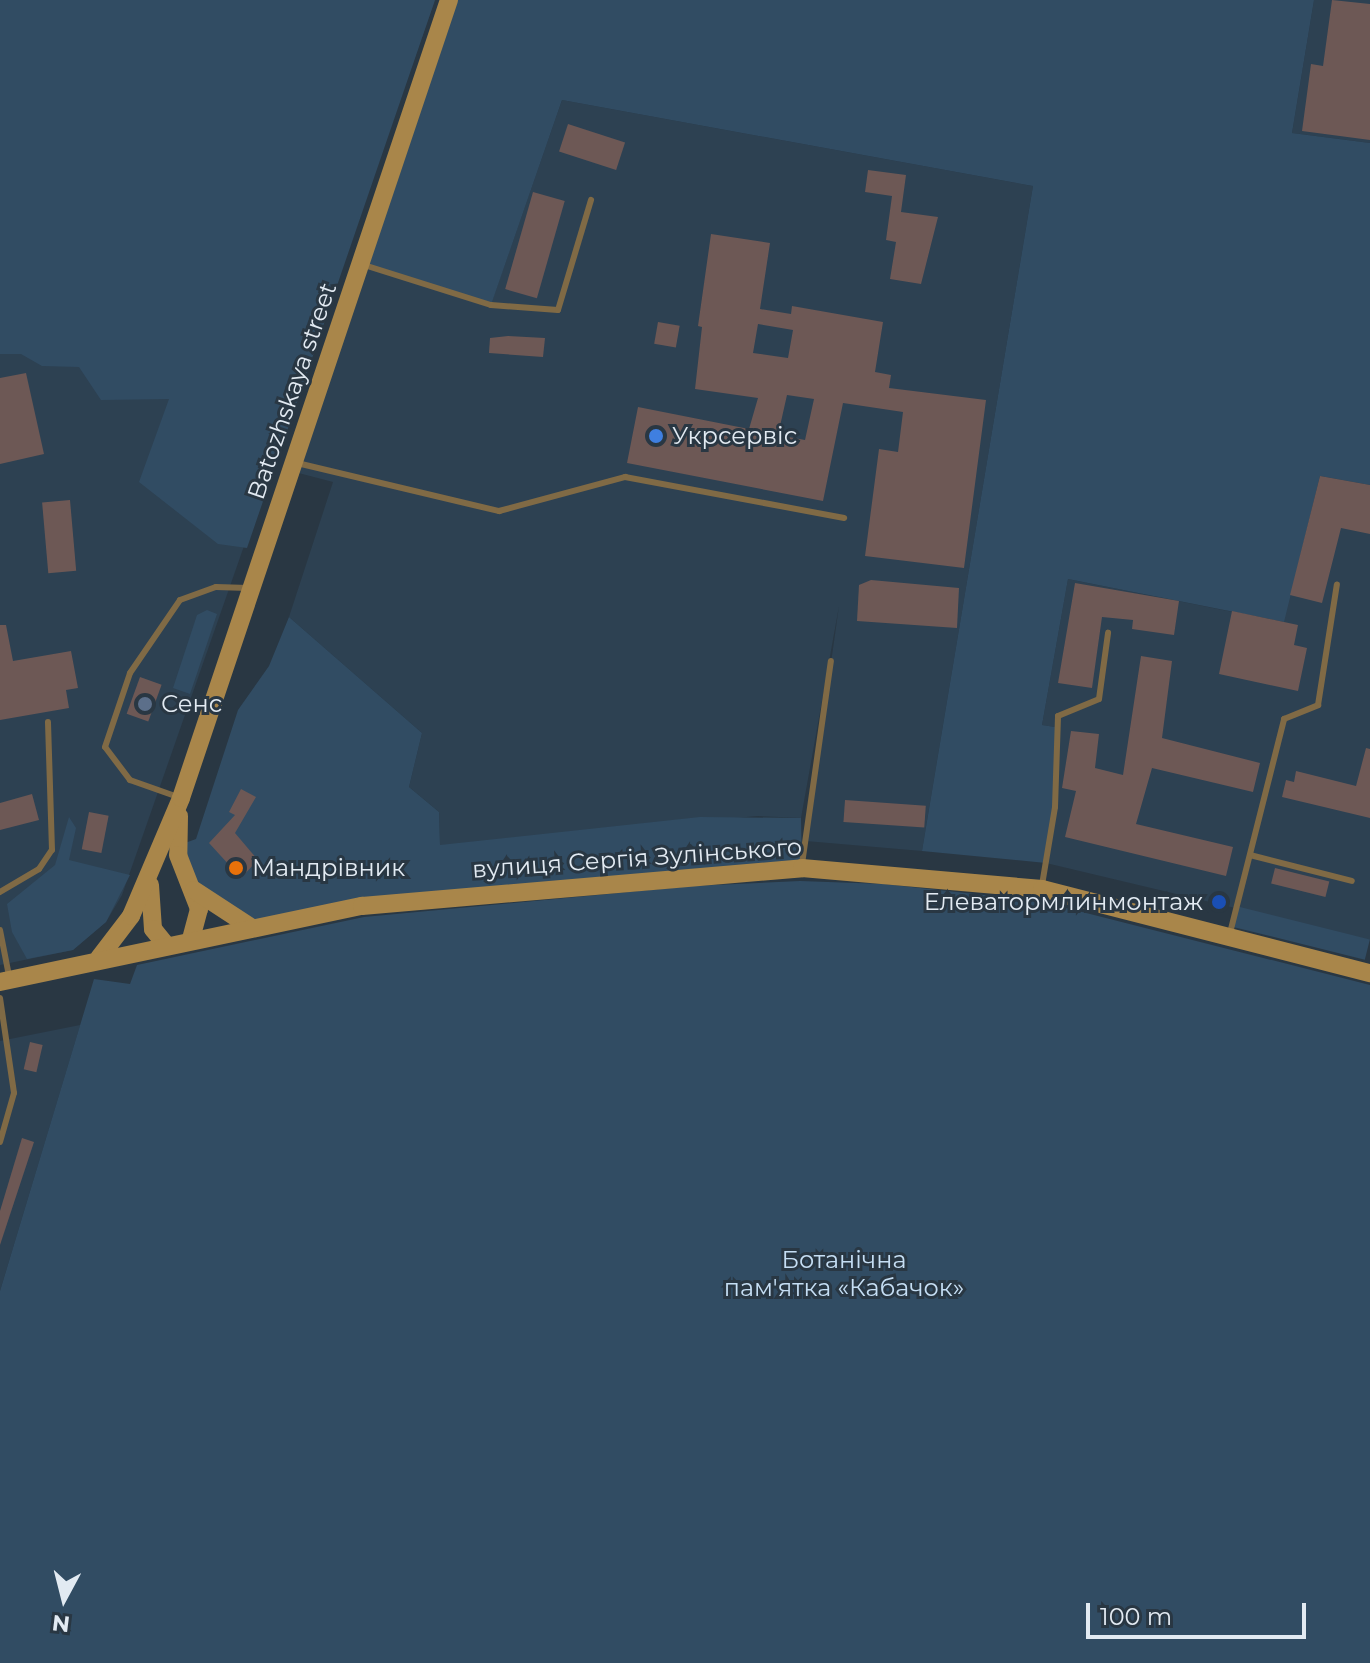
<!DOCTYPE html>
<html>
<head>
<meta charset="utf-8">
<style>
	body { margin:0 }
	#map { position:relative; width:1370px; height:1663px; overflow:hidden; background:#293743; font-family:Montserrat,sans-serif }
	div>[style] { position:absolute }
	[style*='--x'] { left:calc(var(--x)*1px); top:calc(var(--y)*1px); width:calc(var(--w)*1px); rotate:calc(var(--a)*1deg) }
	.built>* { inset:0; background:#2d4152 }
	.green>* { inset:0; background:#314c63; transform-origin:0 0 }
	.building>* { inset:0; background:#6d5855; transform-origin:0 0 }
	.lane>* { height:6px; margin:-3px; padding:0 3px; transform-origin:3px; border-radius:3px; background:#806a45 }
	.secondary>* { height:18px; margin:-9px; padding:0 9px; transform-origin:9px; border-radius:9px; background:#a9864a }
	.dots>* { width:22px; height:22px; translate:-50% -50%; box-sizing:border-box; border:4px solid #293743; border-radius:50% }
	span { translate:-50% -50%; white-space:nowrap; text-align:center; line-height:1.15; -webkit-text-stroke:6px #293743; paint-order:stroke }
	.street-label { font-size:24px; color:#e2eaf2 }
	.poi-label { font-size:24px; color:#e2eaf2 }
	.left { translate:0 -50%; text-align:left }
	.right { translate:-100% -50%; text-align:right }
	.park-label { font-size:24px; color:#c5def4 }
	.north { position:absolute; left:24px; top:1559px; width:80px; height:80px; -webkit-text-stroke:6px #293743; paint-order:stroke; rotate:187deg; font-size:22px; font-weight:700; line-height:32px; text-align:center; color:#e2eaf2 }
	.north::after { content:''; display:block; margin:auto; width:28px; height:36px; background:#e2eaf2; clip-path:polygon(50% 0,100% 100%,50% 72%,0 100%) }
	.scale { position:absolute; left:1086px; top:1603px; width:220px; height:36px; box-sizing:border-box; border:4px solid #e2eaf2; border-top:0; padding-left:10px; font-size:24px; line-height:28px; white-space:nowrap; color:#e2eaf2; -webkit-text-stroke:6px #293743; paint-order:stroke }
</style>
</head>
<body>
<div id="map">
	<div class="built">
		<div style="clip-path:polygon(0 0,435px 0,122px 895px,106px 922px,73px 950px,0 965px)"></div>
		<div style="clip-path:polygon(1314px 0,1370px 0,1370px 143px,1292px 133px)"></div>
		<div style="clip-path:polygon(562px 100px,1033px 186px,922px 851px,806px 841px,839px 606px,801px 818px,757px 816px,440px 846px,439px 812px,409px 787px,422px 733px,289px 617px,333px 482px,291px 471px,361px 264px,491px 304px)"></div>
		<div style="clip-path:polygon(1320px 476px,1370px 485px,1370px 940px,1046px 863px,1055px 727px,1042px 725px,1068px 579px,1283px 622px)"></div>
		<div style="clip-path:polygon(80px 1025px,80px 1026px,0 1291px,0 1041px)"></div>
	</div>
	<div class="green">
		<div style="clip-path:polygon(0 0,435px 0,247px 548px,218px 544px,139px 482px,169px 399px,101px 400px,79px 367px,42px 366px,21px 354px,0 354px)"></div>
		<div style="clip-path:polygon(449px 0,1314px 0,1292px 133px,1370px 143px,1370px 485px,1320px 476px,1284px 622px,1068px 579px,1042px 725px,1055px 727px,1055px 807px,1046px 863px,922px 851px,1033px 186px,562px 100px,491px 305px,361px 264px)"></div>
		<div style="clip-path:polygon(207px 610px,217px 614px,190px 694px,173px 688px,197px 615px)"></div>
		<div style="clip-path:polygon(289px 617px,422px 733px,409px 787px,439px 812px,440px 845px,700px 817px,801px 818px,802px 868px,693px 874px,252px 928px,194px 890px,185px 843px,196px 839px,238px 710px,269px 666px)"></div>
		<div style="clip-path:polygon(69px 817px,76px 828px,69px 860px,130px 875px,106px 922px,73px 950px,27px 959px,12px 932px,7px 904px,55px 865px)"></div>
		<div style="clip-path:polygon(800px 881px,884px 884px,1039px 901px,1370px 985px,1370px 1663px,0 1663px,0 1291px,94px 979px,130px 984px,137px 965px,364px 917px,692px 886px)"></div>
		<div style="left:1236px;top:906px;width:138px;height:21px;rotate:14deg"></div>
	</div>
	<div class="building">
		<div style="clip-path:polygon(1332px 0,1370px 4px,1370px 140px,1302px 131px,1311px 64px,1323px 66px)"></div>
		<div style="left:568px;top:124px;width:60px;height:29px;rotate:18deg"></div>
		<div style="clip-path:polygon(868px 170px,906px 175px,901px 212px,938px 217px,921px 284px,890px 279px,896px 242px,886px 240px,892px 196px,865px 192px)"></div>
		<div style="left:533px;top:192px;width:33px;height:101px;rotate:16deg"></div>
		<div style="clip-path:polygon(evenodd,711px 234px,770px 243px,760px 309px,791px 314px,792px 306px,883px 322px,875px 372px,891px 375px,889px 388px,986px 400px,964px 568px,865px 556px,879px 449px,898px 452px,903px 412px,843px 403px,823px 501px,627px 463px,638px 407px,749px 429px,758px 398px,695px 389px,702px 327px,698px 326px,711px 234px,758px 324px,793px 330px,788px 358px,753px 353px,758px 324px,711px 234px,787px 395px,814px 399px,805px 440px,778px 435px,787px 395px)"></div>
		<div style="left:658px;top:322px;width:22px;height:22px;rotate:10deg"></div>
		<div style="clip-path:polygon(508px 336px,545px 338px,543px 357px,489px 353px,490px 338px)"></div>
		<div style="clip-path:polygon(26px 373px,44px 454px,0 464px,0 378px)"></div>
		<div style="clip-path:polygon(1320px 476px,1370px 485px,1370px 534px,1341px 528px,1322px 603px,1290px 595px)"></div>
		<div style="left:70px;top:500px;width:71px;height:28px;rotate:85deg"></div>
		<div style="clip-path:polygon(871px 580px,959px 588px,957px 628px,857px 621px,859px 585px)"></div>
		<div style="clip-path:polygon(1075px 583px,1179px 601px,1174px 635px,1132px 629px,1133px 620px,1102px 617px,1092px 688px,1058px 683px)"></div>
		<div style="clip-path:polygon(1232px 611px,1298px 625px,1294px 645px,1307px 648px,1298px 691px,1219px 674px)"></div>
		<div style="clip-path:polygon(0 625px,6px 625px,13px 661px,71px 651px,78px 688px,66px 690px,69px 708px,0 720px)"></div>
		<div style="clip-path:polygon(1141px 656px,1172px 661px,1162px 738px,1260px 763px,1253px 792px,1152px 768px,1136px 824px,1233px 847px,1226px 876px,1065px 837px,1076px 791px,1062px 788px,1071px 731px,1099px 734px,1095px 768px,1123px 775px)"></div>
		<div style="left:140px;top:677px;width:23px;height:39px;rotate:20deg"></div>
		<div style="clip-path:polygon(1366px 748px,1370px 749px,1370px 818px,1282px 797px,1286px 780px,1294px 782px,1296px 771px,1356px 786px)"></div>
		<div style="clip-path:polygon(241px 789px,256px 797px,235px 833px,258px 860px,241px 878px,209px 843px,235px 815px,229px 812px)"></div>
		<div style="clip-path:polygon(32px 794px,39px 820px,0 830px,0 803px)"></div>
		<div style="left:845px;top:800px;width:81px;height:22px;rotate:4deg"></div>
		<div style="left:89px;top:812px;width:20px;height:38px;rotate:11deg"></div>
		<div style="left:1275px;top:868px;width:56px;height:16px;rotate:14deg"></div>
		<div style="left:30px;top:1042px;width:13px;height:28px;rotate:13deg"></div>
		<div style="clip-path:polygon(22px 1138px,34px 1142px,0 1245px,0 1211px)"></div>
	</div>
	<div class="lane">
		<div style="--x:364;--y:265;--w:133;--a:17.5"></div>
		<div style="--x:491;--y:305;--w:67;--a:4.3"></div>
		<div style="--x:558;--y:310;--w:115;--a:-73.3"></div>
		<div style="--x:297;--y:463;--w:208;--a:13.4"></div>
		<div style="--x:499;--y:511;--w:131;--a:-15.1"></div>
		<div style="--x:625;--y:477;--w:223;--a:10.6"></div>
		<div style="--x:178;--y:797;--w:51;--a:-160.5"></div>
		<div style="--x:130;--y:780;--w:41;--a:-127.1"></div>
		<div style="--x:105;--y:747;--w:78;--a:-71.3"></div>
		<div style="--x:130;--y:673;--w:88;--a:-55.6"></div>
		<div style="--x:180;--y:600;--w:38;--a:-20"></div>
		<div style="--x:216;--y:587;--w:32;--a:2"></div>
		<div style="--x:1250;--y:855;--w:105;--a:14.3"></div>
		<div style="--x:802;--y:864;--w:205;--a:-81.9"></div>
		<div style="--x:1042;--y:885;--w:79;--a:-80.5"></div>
		<div style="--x:1055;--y:807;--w:91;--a:-88.1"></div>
		<div style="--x:1058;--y:716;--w:44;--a:-22.5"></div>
		<div style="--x:1099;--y:699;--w:67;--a:-82.2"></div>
		<div style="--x:0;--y:892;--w:45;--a:-30.5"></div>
		<div style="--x:39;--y:869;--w:23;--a:-56"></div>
		<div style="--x:52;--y:850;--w:128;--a:-91.8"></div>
		<div style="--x:0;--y:930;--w:47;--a:78.9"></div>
		<div style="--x:1230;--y:933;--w:221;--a:-75.8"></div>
		<div style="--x:1284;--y:719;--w:37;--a:-22"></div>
		<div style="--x:1318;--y:705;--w:122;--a:-81.1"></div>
		<div style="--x:0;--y:998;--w:96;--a:81.6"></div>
		<div style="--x:14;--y:1093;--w:51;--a:105.9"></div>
	</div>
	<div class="secondary">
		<div style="--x:179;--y:816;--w:39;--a:91"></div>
		<div style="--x:178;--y:855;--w:58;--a:68.7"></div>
		<div style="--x:199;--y:909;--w:30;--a:105"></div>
		<div style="--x:150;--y:885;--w:44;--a:86.1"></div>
		<div style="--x:153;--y:929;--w:19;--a:51"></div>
		<div style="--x:194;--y:890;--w:69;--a:33.2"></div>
		<div style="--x:99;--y:958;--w:53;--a:-52.7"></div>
		<div style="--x:131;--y:916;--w:128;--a:-67"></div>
		<div style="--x:181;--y:798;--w:842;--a:-71.44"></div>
		<div style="--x:0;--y:982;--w:370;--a:-11.9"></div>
		<div style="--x:362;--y:906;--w:442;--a:-4.9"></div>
		<div style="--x:802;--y:868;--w:241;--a:5"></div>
		<div style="--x:1042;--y:889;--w:339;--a:14.4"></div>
	</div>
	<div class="dots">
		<div style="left:656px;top:436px;background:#3f7fe0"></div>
		<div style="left:145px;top:704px;background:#5c6f8a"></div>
		<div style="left:236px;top:868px;background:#e8710a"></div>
		<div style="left:1219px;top:902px;background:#1a4fb4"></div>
	</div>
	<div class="street-label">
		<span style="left:292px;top:391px;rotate:-71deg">Batozhskaya street</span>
		<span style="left:637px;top:858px;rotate:-4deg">вулиця Сергія Зулінського</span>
	</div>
	<div class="poi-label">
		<span class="left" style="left:672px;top:436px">Укрсервіс</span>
		<span class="left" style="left:161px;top:704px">Сенс</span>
		<span class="left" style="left:252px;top:868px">Мандрівник</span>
		<span class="right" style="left:1203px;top:902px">Елеватормлинмонтаж</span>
	</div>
	<div class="park-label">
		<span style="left:844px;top:1274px">Ботанічна<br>пам'ятка «Кабачок»</span>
	</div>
	<div class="north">N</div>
	<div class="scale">100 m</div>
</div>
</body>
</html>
